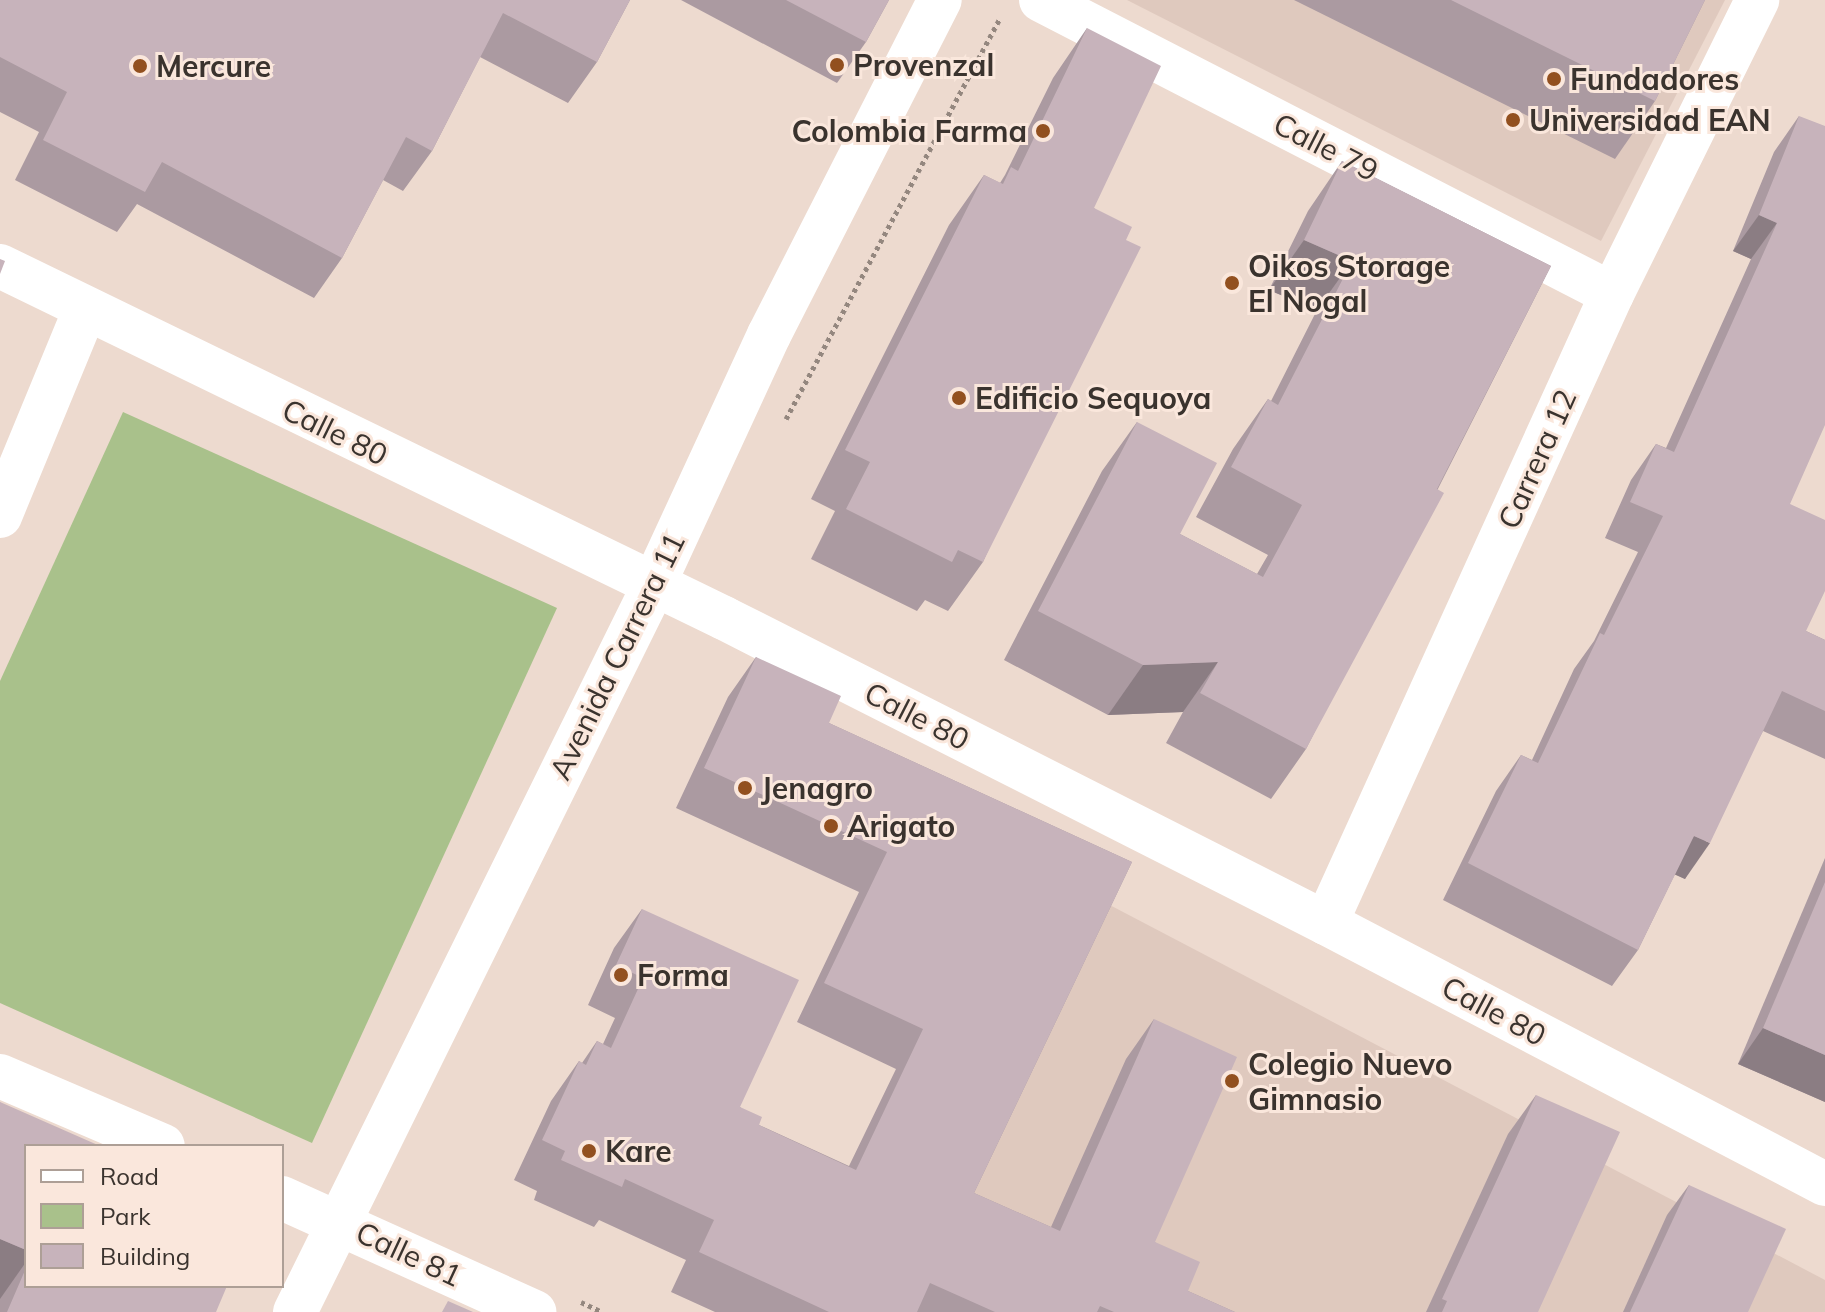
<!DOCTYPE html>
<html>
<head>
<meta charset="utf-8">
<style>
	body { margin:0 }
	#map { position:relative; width:1825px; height:1312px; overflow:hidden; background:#eddacf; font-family:Mulish,sans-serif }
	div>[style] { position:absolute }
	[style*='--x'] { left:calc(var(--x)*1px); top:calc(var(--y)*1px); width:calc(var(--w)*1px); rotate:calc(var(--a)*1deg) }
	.education>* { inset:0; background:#dfc9be }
	.green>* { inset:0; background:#a9c18b }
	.path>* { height:5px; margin-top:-2.5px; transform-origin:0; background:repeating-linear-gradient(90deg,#94877f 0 4px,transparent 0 8px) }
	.minor>* { height:44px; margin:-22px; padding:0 22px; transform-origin:22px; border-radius:22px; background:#fff }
	.tertiary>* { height:44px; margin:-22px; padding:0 22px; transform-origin:22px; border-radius:22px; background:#fff }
	.secondary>* { height:44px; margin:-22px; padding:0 22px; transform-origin:22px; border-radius:22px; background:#fff }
	.wall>* { inset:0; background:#ab9aa1 }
	.shaded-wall>* { inset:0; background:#8b7d83 }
	.building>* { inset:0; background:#c7b3bb }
	.dots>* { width:22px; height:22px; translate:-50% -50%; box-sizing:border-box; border:4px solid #fae7dc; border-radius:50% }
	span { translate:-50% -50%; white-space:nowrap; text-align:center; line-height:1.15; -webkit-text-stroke:6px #fae7dc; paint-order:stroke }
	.poi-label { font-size:30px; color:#3a332e; font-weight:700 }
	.left { translate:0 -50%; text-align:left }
	.right { translate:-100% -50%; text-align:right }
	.street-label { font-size:30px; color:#3a332e }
	.legend { position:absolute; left:24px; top:1144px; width:260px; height:144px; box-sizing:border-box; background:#fae7dc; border:2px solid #ad9f96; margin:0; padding:10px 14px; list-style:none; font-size:24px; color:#3a332e }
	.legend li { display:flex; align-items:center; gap:16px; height:40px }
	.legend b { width:40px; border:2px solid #ad9f96 }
</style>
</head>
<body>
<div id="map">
	<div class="education">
		<div style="clip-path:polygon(1127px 0,1725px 0,1601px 241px)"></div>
		<div style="clip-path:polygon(1104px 902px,1825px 1280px,1825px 1312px,908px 1312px)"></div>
	</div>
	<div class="green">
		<div style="clip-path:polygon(123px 412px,557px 608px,312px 1143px,0 1003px,0 681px)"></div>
	</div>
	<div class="path">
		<div style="--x:786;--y:419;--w:454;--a:-61.9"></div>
		<div style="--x:581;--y:1302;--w:23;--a:25"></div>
	</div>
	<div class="minor">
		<div style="--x:1041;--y:0;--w:642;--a:27.24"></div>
		<div style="--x:0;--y:266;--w:805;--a:25.93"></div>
		<div style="--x:724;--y:618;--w:675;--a:26.87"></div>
		<div style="--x:1326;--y:923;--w:563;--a:27.61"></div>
		<div style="--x:0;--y:516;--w:223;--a:-67.6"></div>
		<div style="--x:1326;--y:923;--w:691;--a:-65.55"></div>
		<div style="--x:1612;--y:294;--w:328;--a:-63.7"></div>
	</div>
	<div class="tertiary">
		<div style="--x:0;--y:1076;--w:177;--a:23.2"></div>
		<div style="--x:282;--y:1198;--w:277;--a:24.3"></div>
	</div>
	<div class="secondary">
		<div style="--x:295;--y:1312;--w:795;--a:-63.72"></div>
		<div style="--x:647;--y:599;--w:291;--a:-65.2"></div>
		<div style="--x:769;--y:335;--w:376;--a:-63"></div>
	</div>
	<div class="wall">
		<div style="clip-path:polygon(0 0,630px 0,597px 62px,568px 103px,480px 57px,432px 151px,403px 191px,383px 180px,342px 258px,314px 298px,137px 204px,117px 232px,15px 180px,39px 132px,0 112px)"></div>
		<div style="clip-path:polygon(681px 0,889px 0,866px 42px,837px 83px)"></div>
		<div style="clip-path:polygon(1294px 0,1705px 0,1655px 101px,1615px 159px)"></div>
		<div style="clip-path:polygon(1087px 28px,1094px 208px,1126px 240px,983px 562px,948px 611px,925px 600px,917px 611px,811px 559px,835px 511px,811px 499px,949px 225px,984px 175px,1000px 183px,1005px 175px,1053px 78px)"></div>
		<div style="clip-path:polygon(1799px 116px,1790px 504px,1806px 631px,1825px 640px,1825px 759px,1763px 731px,1685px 879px,1675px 874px,1638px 950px,1612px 986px,1443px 900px,1496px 791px,1521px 755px,1532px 760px,1574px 669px,1594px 641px,1638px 552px,1605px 538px,1631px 480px,1656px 444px,1666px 448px,1751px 259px,1733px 251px,1774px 152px)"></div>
		<div style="clip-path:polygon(1342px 161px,1551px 266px,1306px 749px,1271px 799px,1166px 743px,1183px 712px,1108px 715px,1004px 660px,1102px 471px,1137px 422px,1180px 534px,1257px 574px,1268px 555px,1196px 517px,1233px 449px,1268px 399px,1271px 401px,1317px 310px,1269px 290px,1308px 211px)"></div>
		<div style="clip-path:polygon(756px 657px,829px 723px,1132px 862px,974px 1193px,1051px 1227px,1126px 1059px,1154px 1019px,1155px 1242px,1188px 1291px,1235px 1312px,715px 1312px,671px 1292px,686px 1260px,599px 1220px,594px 1227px,534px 1200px,537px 1191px,514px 1180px,551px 1101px,579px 1061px,582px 1063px,597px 1041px,603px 1044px,615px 1018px,588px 1005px,614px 948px,642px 909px,740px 1107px,759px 1125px,849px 1166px,896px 1069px,797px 1022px,859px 892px,676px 808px,728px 697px)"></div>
		<div style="clip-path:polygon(1825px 858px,1825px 1102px,1738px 1064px)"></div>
		<div style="clip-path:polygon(1536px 1095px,1538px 1312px,1426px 1312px,1508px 1134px)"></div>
		<div style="clip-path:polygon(0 1102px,26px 1146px,26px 1286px,216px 1312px,0 1312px)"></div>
		<div style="clip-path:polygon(1689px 1185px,1748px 1312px,1623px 1312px,1667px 1215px)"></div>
	</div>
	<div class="shaded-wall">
		<div style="clip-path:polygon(1759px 215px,1777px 223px,1751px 259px,1733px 251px)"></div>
		<div style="clip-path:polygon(1304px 240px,1352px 261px,1317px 310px,1269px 290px)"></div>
		<div style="clip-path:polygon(1218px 662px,1183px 712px,1108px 715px,1143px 665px)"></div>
		<div style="clip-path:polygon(1694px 836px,1710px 843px,1685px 879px,1669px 872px)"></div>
		<div style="clip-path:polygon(1763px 1028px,1825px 1055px,1825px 1102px,1738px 1064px)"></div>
		<div style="clip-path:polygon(0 1239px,26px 1250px,26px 1262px,0 1299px)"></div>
	</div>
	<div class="building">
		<div style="clip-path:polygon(0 0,630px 0,597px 62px,503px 13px,432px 151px,406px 137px,342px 258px,162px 162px,145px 192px,43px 140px,67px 92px,0 57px)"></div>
		<div style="clip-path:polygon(786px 0,889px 0,866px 42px)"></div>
		<div style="clip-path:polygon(1451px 0,1705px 0,1655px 101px)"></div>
		<div style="clip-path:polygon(1087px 28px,1161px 66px,1094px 208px,1132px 227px,1126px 240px,1141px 247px,983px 562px,958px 550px,952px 562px,846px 509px,870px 462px,845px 450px,984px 175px,1003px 184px,1011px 167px,1018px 171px)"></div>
		<div style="clip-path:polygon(1799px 116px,1825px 126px,1825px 425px,1790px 504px,1825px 520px,1825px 591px,1806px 631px,1825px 640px,1825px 711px,1782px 691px,1710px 843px,1694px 836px,1638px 950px,1468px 863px,1521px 755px,1538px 763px,1600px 633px,1604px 635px,1663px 516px,1630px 502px,1656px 444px,1674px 452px,1777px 223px,1759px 215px)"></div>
		<div style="clip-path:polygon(1342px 161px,1551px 266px,1437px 489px,1444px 493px,1306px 749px,1200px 693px,1218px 662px,1143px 665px,1038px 611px,1137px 422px,1217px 463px,1180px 534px,1263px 577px,1302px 505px,1231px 467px,1268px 399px,1278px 405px,1352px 261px,1304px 240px)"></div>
		<div style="clip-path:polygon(0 259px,5px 261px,0 274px)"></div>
		<div style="clip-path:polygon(756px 657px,841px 696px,829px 723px,1132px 862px,974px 1193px,1060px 1231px,1154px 1019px,1237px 1057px,1155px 1242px,1200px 1262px,1188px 1291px,1235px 1312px,1114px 1312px,1100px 1306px,1097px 1312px,995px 1312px,930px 1283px,917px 1312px,829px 1312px,699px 1252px,714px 1220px,625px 1179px,622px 1187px,561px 1160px,565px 1151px,542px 1140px,579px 1061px,586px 1065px,597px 1041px,611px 1048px,643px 978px,616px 965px,642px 909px,799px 980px,740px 1107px,762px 1117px,759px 1125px,856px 1170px,923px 1029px,824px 983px,887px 852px,704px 768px)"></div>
		<div style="clip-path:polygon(1825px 882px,1825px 1055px,1763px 1028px)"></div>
		<div style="clip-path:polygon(1536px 1095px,1620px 1132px,1538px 1312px,1442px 1312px,1447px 1301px,1442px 1299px)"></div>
		<div style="clip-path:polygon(0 1102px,100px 1146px,26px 1146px,26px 1250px,0 1239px)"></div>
		<div style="clip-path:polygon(1689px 1185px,1786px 1229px,1748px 1312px,1630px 1312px)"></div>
		<div style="clip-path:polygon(26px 1268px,26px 1286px,227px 1286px,216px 1312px,7px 1312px)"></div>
		<div style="clip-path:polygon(448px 1301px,473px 1312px,442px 1312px)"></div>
	</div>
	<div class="dots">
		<div style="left:837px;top:65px;background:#92501f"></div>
		<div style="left:140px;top:66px;background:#92501f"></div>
		<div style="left:1554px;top:79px;background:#92501f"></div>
		<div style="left:1513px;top:120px;background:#92501f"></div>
		<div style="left:1043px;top:131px;background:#92501f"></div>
		<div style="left:1232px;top:283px;background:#92501f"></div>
		<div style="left:959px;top:398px;background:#92501f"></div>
		<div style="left:745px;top:788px;background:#92501f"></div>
		<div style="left:831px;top:826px;background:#92501f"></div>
		<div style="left:621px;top:975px;background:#92501f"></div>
		<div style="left:1232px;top:1081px;background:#92501f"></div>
		<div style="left:589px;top:1151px;background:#92501f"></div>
	</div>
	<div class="poi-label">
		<span class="left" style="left:853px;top:65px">Provenzal</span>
		<span class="left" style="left:156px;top:66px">Mercure</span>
		<span class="left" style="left:1570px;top:79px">Fundadores</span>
		<span class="left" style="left:1529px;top:120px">Universidad EAN</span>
		<span class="right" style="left:1027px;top:131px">Colombia Farma</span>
		<span class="left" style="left:1248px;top:283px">Oikos Storage<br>El Nogal</span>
		<span class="left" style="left:975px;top:398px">Edificio Sequoya</span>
		<span class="left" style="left:761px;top:788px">Jenagro</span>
		<span class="left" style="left:847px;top:826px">Arigato</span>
		<span class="left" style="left:637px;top:975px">Forma</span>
		<span class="left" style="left:1248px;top:1081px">Colegio Nuevo<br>Gimnasio</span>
		<span class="left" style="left:605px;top:1151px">Kare</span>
	</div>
	<div class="street-label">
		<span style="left:1326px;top:147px;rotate:27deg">Calle 79</span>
		<span style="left:335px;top:432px;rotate:26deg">Calle 80</span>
		<span style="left:1537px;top:459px;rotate:-66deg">Carrera 12</span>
		<span style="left:617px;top:656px;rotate:-64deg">Avenida Carrera 11</span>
		<span style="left:917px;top:716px;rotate:27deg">Calle 80</span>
		<span style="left:1494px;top:1011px;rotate:28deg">Calle 80</span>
		<span style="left:409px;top:1254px;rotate:25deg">Calle 81</span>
	</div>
	<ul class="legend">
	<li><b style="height:10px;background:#fff"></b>Road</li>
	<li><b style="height:22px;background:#a9c18b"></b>Park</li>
	<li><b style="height:22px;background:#c7b3bb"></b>Building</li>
	</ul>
</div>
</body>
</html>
